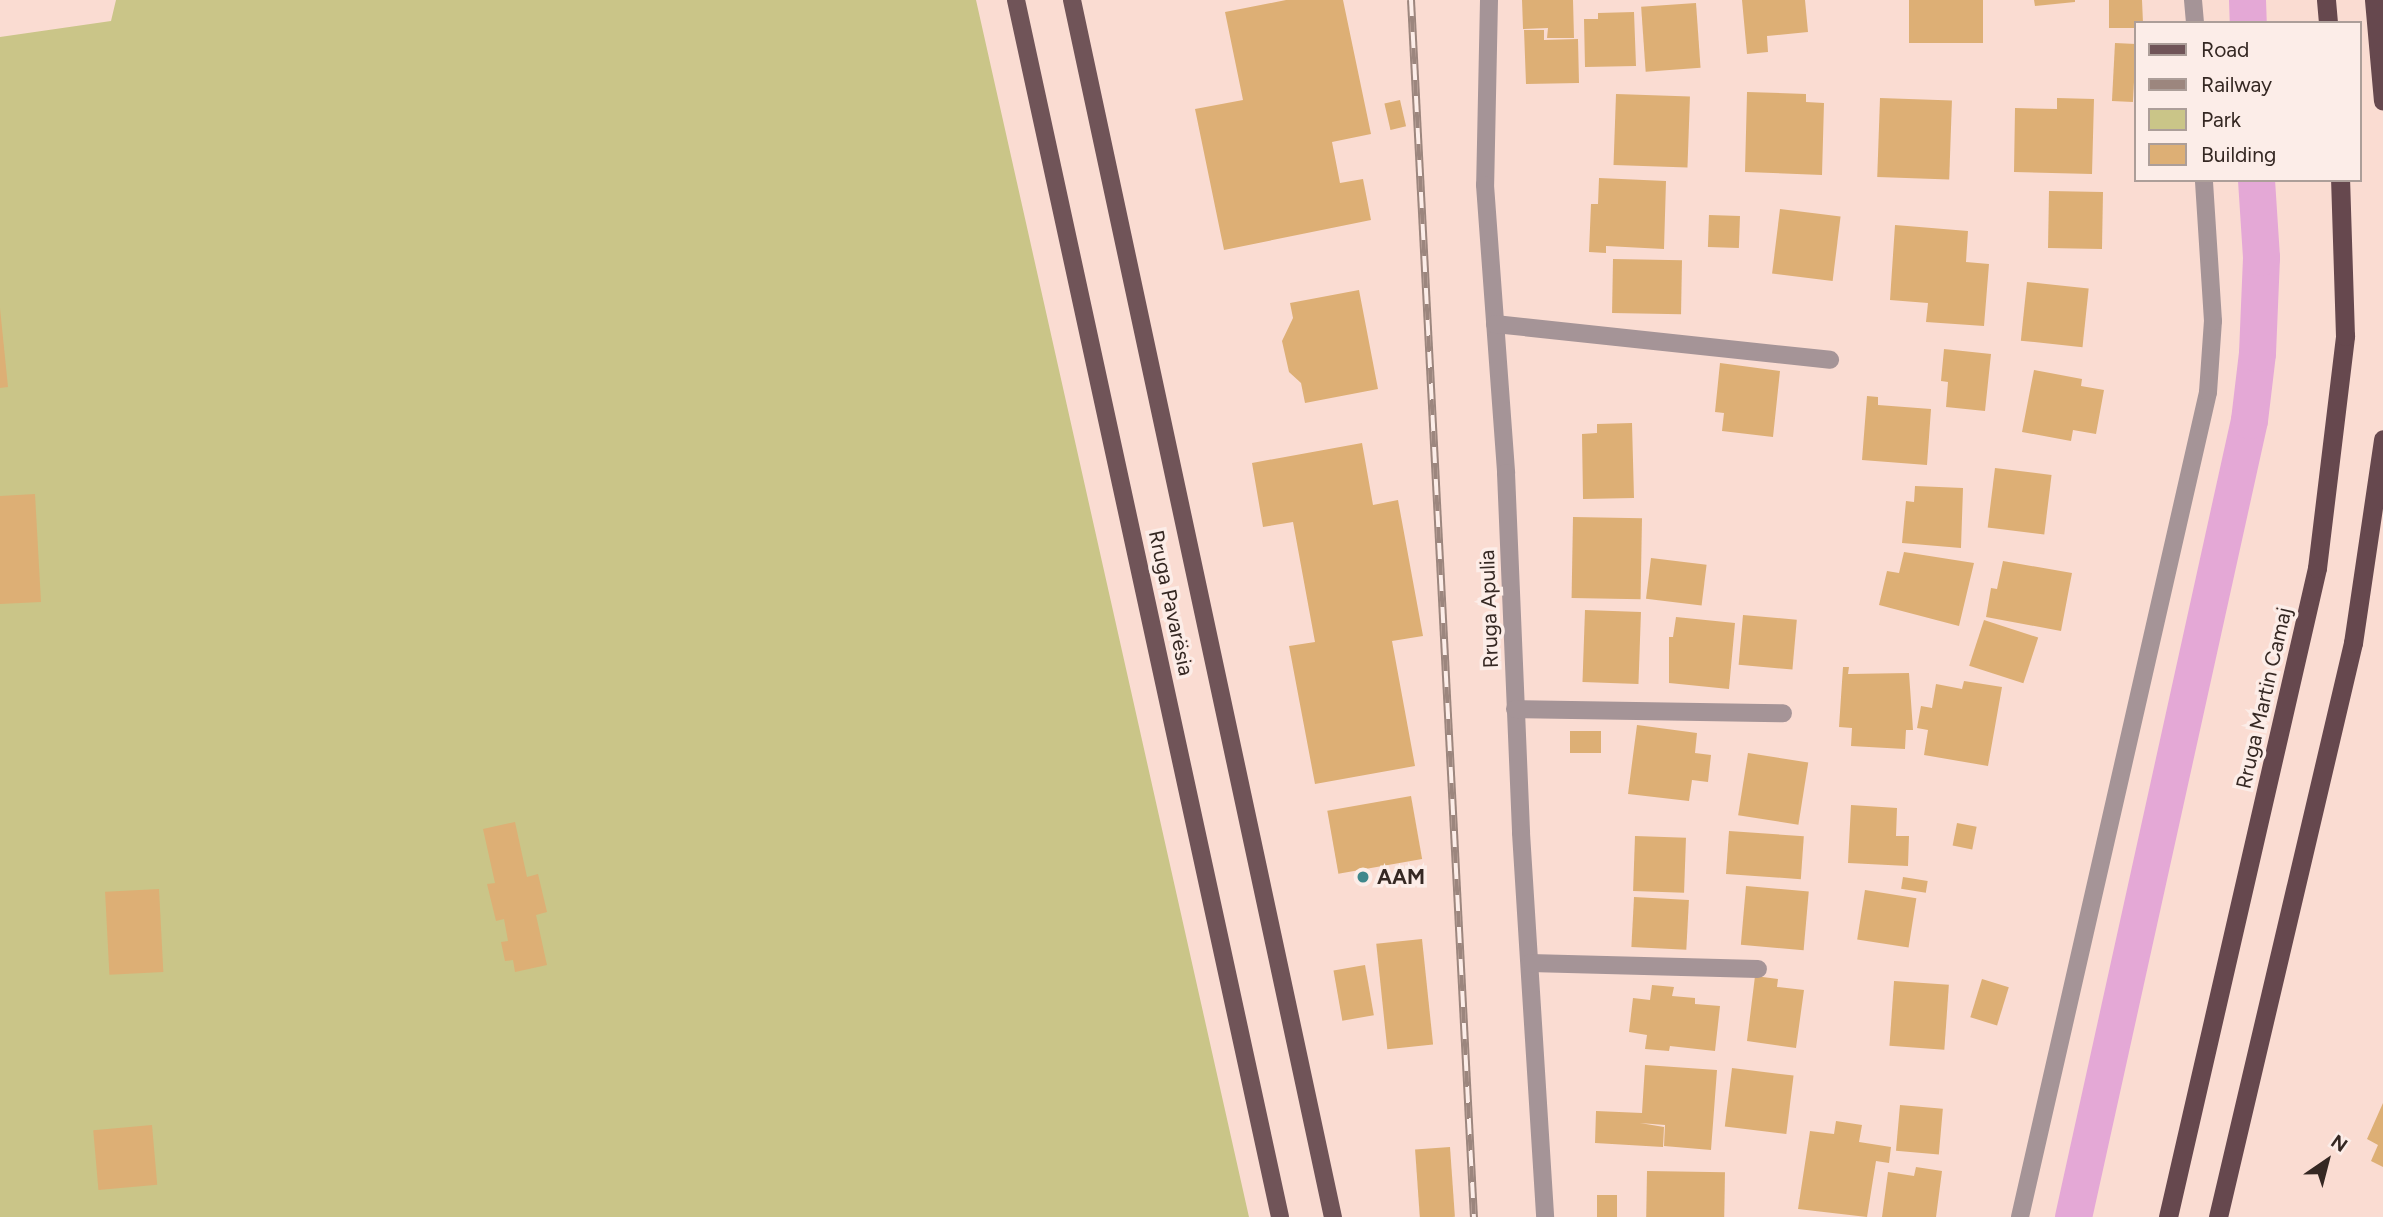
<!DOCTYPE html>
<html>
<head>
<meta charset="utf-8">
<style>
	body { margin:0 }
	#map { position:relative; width:2383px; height:1217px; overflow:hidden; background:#fadcd2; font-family:Figtree,sans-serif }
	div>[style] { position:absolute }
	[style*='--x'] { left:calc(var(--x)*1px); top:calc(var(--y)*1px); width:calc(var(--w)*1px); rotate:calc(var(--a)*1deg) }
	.green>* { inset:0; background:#cac588 }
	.canal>* { height:37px; margin:-18.5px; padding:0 18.5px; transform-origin:18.5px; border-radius:18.5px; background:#e4a8d6 }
	.building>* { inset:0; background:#ddaf75; transform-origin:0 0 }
	.minor>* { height:18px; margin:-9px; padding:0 9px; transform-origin:9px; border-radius:9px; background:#a59497 }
	.tertiary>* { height:18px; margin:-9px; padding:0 9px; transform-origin:9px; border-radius:9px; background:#a59497 }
	.primary>* { height:18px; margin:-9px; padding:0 9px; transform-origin:9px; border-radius:9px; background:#705458 }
	.trunk>* { height:19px; margin:-9.5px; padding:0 9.5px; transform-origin:9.5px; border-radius:9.5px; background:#66484e }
	.rail>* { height:8px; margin-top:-4px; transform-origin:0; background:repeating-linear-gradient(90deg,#fcede8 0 16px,#9c867e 0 32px); box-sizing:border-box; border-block:2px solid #9c867e }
	.dots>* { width:19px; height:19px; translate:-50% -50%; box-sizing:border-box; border:4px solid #fcede8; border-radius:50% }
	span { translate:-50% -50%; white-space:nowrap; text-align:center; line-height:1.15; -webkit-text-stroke:7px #fcede8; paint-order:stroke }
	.street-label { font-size:21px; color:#352823 }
	.poi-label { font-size:21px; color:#352823; font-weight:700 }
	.left { translate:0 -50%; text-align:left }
	.legend { position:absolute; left:2134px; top:21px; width:228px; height:161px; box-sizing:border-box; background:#fcede8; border:2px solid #ac9e99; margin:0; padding:9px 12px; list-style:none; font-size:21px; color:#352823 }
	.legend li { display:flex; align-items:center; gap:14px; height:35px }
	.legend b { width:35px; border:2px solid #ac9e99 }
	.north { position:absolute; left:2292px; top:1126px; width:70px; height:70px; -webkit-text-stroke:5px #fcede8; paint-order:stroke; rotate:35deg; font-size:19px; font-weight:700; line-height:28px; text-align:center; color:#352823 }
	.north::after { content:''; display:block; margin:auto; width:24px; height:32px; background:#352823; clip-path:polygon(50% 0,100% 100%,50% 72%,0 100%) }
</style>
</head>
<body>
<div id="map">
	<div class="green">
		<div style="clip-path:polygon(116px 0,976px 0,1249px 1217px,0 1217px,0 37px,111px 21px)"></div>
	</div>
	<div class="canal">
		<div style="--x:2247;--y:0;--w:23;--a:88"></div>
		<div style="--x:2073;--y:1217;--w:816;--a:-77.55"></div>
		<div style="--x:2249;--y:420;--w:67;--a:-83.2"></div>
		<div style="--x:2257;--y:353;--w:96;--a:-87.6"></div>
		<div style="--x:2261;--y:257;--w:77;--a:-93.7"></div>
	</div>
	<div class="building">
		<div style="clip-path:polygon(1286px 0,1343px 0,1371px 134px,1332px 142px,1340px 183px,1363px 179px,1371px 220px,1224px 250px,1195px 109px,1243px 100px,1225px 12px)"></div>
		<div style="clip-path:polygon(1522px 0,1573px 0,1574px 38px,1547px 38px,1548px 28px,1523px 29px)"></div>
		<div style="clip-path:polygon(1742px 0,1805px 0,1808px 32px,1767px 36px,1768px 52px,1747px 54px)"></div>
		<div style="left:1909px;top:0;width:74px;height:43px"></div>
		<div style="clip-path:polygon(2034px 0,2075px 0,2075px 2px,2035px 6px)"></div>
		<div style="clip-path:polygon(2109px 0,2142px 0,2143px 23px,2136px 23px,2136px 28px,2109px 28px)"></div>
		<div style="left:1696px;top:3px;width:65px;height:55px;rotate:86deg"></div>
		<div style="clip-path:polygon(1634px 12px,1636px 66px,1585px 67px,1584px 19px,1598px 19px,1598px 13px)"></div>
		<div style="clip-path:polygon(1524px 30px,1544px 30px,1544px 40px,1578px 39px,1579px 83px,1526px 84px)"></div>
		<div style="left:2115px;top:43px;width:21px;height:58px;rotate:3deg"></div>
		<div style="clip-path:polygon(1747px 92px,1806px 94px,1806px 102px,1824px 103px,1822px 175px,1745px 172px)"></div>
		<div style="left:1616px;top:94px;width:74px;height:71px;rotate:2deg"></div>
		<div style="left:1880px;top:98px;width:72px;height:79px;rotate:2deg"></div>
		<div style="clip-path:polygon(2057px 98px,2094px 99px,2092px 174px,2014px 172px,2015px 108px,2057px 109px)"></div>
		<div style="left:1400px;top:100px;width:27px;height:16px;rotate:77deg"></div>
		<div style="clip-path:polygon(1599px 178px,1666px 181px,1664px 249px,1606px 246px,1606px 253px,1589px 252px,1591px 204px,1598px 204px)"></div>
		<div style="left:2049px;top:191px;width:54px;height:57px;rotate:1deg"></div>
		<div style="left:1780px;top:209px;width:61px;height:65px;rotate:7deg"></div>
		<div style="left:1709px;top:215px;width:31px;height:32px;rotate:2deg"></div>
		<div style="clip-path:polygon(1895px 225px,1968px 231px,1966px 262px,1989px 264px,1984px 326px,1926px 322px,1928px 303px,1890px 300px)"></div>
		<div style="left:1613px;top:259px;width:69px;height:54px;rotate:1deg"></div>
		<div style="left:2027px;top:282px;width:62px;height:59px;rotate:6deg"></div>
		<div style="clip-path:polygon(1359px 290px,1378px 389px,1305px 403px,1301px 383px,1289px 372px,1282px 341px,1293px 318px,1290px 303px)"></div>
		<div style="clip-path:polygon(0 308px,8px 387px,0 388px)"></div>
		<div style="clip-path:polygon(1944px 349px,1991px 354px,1985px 411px,1946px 407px,1948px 382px,1941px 381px)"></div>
		<div style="clip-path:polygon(1720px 363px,1780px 371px,1773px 437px,1722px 431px,1724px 413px,1715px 412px)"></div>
		<div style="clip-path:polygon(2034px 370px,2082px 379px,2081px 386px,2104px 390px,2096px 434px,2073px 430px,2071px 441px,2022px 432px)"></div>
		<div style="clip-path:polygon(1867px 396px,1878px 397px,1878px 405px,1931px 409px,1927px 465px,1862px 460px)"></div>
		<div style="clip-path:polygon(1632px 423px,1634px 498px,1583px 499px,1582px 434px,1597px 433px,1597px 424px)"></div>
		<div style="clip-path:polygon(1362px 443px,1373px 505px,1398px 500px,1423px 636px,1392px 641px,1415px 766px,1315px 784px,1289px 646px,1315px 642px,1293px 522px,1263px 527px,1252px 463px)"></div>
		<div style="left:1995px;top:468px;width:57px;height:60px;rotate:7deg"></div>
		<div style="clip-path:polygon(1915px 486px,1963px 488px,1961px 548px,1902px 543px,1906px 501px,1914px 502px)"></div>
		<div style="clip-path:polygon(35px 494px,41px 602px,0 604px,0 496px)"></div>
		<div style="left:1573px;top:517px;width:69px;height:81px;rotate:1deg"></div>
		<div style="clip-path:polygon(1904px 552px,1974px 563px,1959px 626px,1879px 605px,1887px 571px,1899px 573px)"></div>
		<div style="left:1651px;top:558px;width:56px;height:41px;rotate:7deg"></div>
		<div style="clip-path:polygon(2003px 561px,2072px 573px,2061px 631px,1986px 617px,1991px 588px,1997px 589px)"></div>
		<div style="left:1585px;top:610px;width:56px;height:72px;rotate:2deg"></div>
		<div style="left:1743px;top:615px;width:54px;height:50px;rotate:5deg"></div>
		<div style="clip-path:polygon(1676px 617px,1735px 623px,1729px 689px,1669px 683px,1669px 637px,1673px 637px)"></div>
		<div style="left:1984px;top:620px;width:57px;height:48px;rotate:18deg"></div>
		<div style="clip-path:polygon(1843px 667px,1849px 667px,1848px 674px,1909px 673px,1913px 730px,1906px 730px,1905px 749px,1851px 746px,1852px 728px,1839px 727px)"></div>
		<div style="clip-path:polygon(1964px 681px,2002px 687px,1988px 766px,1924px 755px,1928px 730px,1917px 728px,1921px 706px,1932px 708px,1936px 684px,1962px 689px)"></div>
		<div style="clip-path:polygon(1637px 725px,1697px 733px,1695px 753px,1711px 755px,1708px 782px,1692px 780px,1689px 801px,1628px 794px)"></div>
		<div style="left:1570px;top:731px;width:31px;height:22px"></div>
		<div style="left:1748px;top:753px;width:61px;height:63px;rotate:9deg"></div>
		<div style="left:1411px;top:796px;width:64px;height:85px;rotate:80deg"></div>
		<div style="clip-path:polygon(1851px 805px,1897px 808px,1896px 836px,1909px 836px,1908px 866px,1848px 863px)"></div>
		<div style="clip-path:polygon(515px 822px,527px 877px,538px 874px,547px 912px,536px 915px,547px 965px,515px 972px,513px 960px,505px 961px,501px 942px,508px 941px,504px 919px,496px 921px,487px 884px,495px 883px,483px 829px)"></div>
		<div style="left:1957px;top:823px;width:20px;height:23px;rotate:11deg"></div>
		<div style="left:1729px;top:831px;width:75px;height:43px;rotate:4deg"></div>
		<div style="left:1635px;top:836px;width:51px;height:55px;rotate:2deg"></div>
		<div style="left:1903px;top:877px;width:25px;height:12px;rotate:9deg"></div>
		<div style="left:1746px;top:886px;width:63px;height:59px;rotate:5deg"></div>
		<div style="left:159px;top:889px;width:83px;height:54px;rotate:87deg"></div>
		<div style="left:1865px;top:890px;width:52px;height:50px;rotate:9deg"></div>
		<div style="left:1634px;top:897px;width:55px;height:50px;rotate:3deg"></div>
		<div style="left:1422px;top:939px;width:106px;height:46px;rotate:84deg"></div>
		<div style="left:1365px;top:965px;width:51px;height:32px;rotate:80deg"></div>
		<div style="clip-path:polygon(1755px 976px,1778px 979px,1777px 987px,1804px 990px,1796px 1048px,1747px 1041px)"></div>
		<div style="left:1982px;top:979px;width:28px;height:40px;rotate:17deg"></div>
		<div style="left:1894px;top:981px;width:55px;height:65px;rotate:4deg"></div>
		<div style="clip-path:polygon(1652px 985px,1674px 987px,1672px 996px,1695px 998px,1695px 1004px,1720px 1006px,1715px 1051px,1670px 1046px,1669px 1051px,1645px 1049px,1647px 1035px,1629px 1032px,1633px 998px,1650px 1000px)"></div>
		<div style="clip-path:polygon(1645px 1065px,1717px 1070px,1711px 1150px,1664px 1146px,1665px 1125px,1640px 1123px,1664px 1127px,1663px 1147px,1595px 1143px,1596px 1111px,1642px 1113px)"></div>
		<div style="left:1732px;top:1068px;width:62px;height:59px;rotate:7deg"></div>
		<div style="clip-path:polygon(2383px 1103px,2383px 1167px,2371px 1161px,2378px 1145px,2367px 1139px)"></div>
		<div style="left:1900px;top:1105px;width:43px;height:46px;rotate:5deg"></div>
		<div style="clip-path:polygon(1836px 1121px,1862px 1125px,1859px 1142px,1891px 1147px,1889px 1163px,1876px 1161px,1867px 1217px,1798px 1209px,1810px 1131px,1834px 1134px)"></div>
		<div style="left:152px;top:1125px;width:60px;height:59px;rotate:85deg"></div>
		<div style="left:1450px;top:1147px;width:70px;height:35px;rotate:86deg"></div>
		<div style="clip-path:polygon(1916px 1167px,1942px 1171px,1936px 1217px,1882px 1217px,1888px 1172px,1914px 1176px)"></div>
		<div style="left:1647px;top:1171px;width:78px;height:46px;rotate:1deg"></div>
		<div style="left:1597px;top:1195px;width:20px;height:22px"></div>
	</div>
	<div class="minor">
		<div style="--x:1489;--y:0;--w:185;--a:91.2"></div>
		<div style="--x:1485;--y:185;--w:289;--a:85.8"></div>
		<div style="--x:1506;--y:473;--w:360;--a:87.6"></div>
		<div style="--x:1521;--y:833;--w:385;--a:86.4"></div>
		<div style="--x:1495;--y:324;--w:337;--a:6.1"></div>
		<div style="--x:1515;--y:709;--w:268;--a:0.9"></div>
		<div style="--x:1530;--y:963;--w:228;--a:1.5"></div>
	</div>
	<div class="tertiary">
		<div style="--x:2193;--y:0;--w:23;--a:85"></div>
		<div style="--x:2020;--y:1217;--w:846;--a:-77.16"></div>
		<div style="--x:2208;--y:392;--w:71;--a:-86"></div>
		<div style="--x:2213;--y:321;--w:141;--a:-93.7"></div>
	</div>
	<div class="primary">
		<div style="--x:1016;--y:0;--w:1245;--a:77.76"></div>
		<div style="--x:1072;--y:0;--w:1245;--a:77.9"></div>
	</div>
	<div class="trunk">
		<div style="--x:2326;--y:0;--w:23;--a:85"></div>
		<div style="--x:2374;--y:0;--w:101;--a:84.9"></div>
		<div style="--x:2168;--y:1217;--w:666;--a:-77.07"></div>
		<div style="--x:2317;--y:568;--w:234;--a:-83.1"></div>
		<div style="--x:2345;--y:336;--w:156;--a:-91.8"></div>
		<div style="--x:2218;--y:1217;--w:590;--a:-76.77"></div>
		<div style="--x:2353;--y:643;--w:206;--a:-81.6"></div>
	</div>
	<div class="rail">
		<div style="--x:1411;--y:0;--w:1219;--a:87.04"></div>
	</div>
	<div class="dots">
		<div style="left:1363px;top:877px;background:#3f878b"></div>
	</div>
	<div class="street-label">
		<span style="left:1171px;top:603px;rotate:78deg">Rruga Pavarësia</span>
		<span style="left:1489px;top:609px;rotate:-92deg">Rruga Apulia</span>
		<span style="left:2264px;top:698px;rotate:-77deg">Rruga Martin Camaj</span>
	</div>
	<div class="poi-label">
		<span class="left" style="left:1377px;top:877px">AAM</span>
	</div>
	<ul class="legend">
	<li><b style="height:9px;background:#705458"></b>Road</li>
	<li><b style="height:9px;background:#9c867e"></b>Railway</li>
	<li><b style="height:19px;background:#cac588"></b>Park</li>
	<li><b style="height:19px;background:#ddaf75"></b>Building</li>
	</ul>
	<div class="north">N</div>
</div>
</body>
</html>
